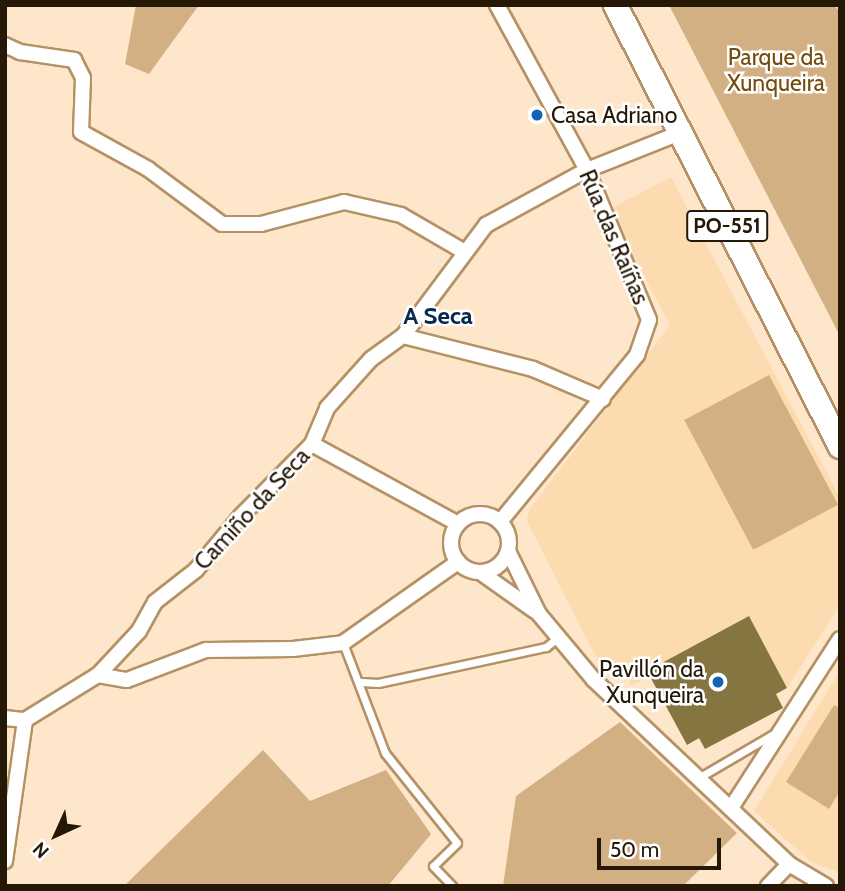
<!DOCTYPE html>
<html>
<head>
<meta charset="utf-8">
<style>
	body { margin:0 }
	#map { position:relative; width:845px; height:891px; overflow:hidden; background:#fde6ca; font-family:Cabin,sans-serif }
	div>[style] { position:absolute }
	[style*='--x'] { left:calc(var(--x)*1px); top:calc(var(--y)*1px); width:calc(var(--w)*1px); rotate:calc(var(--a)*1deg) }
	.built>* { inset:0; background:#fddbb0 }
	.green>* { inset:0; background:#d3b083; transform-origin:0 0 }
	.building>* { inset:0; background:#857641 }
	.roads { filter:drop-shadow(2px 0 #b59265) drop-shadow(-2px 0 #b59265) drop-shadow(0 2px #b59265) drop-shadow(0 -2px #b59265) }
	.lane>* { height:7px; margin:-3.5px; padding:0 3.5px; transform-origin:3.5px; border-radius:3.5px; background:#fff }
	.street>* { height:14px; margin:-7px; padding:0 7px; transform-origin:7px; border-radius:7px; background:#fff }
	.street>.ring { margin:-7px; padding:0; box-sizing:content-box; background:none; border:14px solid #fff; border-radius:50% }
	.primary>* { height:23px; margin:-11.5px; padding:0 11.5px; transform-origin:11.5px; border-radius:11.5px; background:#fff }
	.dots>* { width:19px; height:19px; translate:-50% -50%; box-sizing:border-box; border:4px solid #fff; border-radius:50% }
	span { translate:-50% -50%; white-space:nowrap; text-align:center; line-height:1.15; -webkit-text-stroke:5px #fff; paint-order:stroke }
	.shield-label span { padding:2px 5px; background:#fff; border:2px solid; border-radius:5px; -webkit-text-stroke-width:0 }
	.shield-label { font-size:21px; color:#261806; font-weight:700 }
	.park-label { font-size:23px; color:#724c0c }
	.poi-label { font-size:23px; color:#261806 }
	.left { translate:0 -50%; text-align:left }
	.right { translate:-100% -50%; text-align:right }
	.street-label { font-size:23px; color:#261806 }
	.neighbourhood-label { font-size:24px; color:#05294f; font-weight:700 }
	.frame { position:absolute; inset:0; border:7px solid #261806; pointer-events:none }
	.north { position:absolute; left:21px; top:800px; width:70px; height:70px; -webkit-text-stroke:5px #fff; paint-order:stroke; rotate:225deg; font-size:19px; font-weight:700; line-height:28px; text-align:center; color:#261806 }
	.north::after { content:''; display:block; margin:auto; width:24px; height:32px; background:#261806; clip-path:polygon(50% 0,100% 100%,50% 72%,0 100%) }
	.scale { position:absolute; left:597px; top:838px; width:124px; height:32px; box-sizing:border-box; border:4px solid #261806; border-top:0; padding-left:9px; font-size:21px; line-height:24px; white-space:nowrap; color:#261806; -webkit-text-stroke:5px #fff; paint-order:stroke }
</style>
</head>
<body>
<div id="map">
	<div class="built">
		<div style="clip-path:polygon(671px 177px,840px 498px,840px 605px,787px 688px,776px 694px,783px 708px,705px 749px,699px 739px,687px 745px,650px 677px,631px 685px,600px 665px,527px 521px,529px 510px,670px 325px,611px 214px,615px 206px)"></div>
		<div style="clip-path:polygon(840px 671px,840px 873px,811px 862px,754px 811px)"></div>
	</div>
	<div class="green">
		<div style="clip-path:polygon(136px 5px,199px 5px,149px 74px,125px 64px)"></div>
		<div style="clip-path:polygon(669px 5px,834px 5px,840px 12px,840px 336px)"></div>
		<div style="left:769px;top:375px;width:147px;height:96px;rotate:62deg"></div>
		<div style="clip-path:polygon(834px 705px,840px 708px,840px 791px,829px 809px,786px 782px)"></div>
		<div style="clip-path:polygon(620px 722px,737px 833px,683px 886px,503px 886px,516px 796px)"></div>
		<div style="clip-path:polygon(263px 750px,310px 801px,386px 770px,431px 834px,388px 886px,124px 886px)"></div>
	</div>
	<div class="building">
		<div style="clip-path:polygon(749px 616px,787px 688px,776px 694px,783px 708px,705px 749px,699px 738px,687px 745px,647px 671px)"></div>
	</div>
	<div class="roads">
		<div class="lane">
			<div style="--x:343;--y:643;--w:118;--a:69.1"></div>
			<div style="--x:385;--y:753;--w:115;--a:51.3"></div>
			<div style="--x:457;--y:843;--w:33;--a:136"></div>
			<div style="--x:433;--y:866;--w:28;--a:46"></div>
			<div style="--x:362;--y:682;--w:16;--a:4"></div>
			<div style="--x:378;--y:683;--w:172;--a:-12.1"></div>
			<div style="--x:546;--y:647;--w:14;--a:-39"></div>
			<div style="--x:700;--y:777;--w:87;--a:-30.4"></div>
		</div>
		<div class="street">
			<div style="--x:497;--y:5;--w:188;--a:61.4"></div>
			<div style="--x:587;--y:170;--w:162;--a:67.5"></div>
			<div style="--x:649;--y:320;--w:37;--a:109"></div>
			<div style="--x:637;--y:355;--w:216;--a:129.4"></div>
			<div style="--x:5;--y:45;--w:17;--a:25"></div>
			<div style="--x:20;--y:52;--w:55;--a:8.4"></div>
			<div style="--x:74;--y:60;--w:20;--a:63"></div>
			<div style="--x:83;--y:78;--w:54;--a:92.1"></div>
			<div style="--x:81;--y:132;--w:77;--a:28.9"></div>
			<div style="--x:148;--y:169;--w:92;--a:36.6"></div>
			<div style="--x:222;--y:224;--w:39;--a:0"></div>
			<div style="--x:261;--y:224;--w:86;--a:-14.8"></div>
			<div style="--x:344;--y:202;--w:58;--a:12.8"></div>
			<div style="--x:401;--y:215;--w:72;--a:30.1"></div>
			<div style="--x:403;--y:336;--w:134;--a:14.2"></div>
			<div style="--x:533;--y:369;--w:76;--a:23.2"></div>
			<div style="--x:312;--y:444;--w:166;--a:28.7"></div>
			<div class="ring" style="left:451px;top:514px;width:44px;height:44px"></div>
			<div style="--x:508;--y:551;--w:70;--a:63.8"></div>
			<div style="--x:539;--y:614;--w:86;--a:50.2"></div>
			<div style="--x:594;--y:680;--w:268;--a:43.3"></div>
			<div style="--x:789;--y:864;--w:43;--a:30.7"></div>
			<div style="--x:480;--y:572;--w:67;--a:35.3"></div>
			<div style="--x:98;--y:675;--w:29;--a:10"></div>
			<div style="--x:127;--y:680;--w:85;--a:-20.8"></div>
			<div style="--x:206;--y:650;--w:87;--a:-0.7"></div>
			<div style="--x:293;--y:649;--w:50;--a:-6.8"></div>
			<div style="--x:343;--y:643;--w:141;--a:-35.2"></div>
			<div style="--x:5;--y:718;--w:20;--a:6"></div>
			<div style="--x:25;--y:720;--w:86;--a:-31.7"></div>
			<div style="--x:98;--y:675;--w:60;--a:-47"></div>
			<div style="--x:139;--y:631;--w:33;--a:-61"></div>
			<div style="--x:155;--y:602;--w:52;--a:-38"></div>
			<div style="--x:196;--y:570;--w:69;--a:-50.3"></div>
			<div style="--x:240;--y:517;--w:103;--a:-45.4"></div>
			<div style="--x:312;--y:444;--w:39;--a:-67"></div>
			<div style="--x:327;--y:408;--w:66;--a:-48.1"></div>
			<div style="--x:371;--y:359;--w:39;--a:-36"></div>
			<div style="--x:403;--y:336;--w:139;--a:-53.2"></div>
			<div style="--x:486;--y:225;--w:115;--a:-28.6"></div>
			<div style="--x:587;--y:170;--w:100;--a:-21.7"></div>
			<div style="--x:731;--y:808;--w:201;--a:-57.2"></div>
			<div style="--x:5;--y:861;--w:142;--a:-81.9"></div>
			<div style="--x:768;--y:886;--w:30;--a:-46"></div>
		</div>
		<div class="primary">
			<div style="--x:615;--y:5;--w:495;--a:63"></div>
		</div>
	</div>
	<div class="dots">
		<div style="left:537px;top:115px;background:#1463b2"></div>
		<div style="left:718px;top:682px;background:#1463b2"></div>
	</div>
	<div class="shield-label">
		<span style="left:727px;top:226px">PO-551</span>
	</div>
	<div class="park-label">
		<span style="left:776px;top:70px">Parque da<br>Xunqueira</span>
	</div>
	<div class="poi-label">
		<span class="left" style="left:551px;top:115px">Casa Adriano</span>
		<span class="right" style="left:704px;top:682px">Pavillón da<br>Xunqueira</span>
	</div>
	<div class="street-label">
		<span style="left:614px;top:237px;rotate:67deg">Rúa das Raíñas</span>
		<span style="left:252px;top:509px;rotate:-47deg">Camiño da Seca</span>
	</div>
	<div class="neighbourhood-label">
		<span style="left:438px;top:316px">A Seca</span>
	</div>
	<div class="frame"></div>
	<div class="north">N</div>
	<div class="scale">50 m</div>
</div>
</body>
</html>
